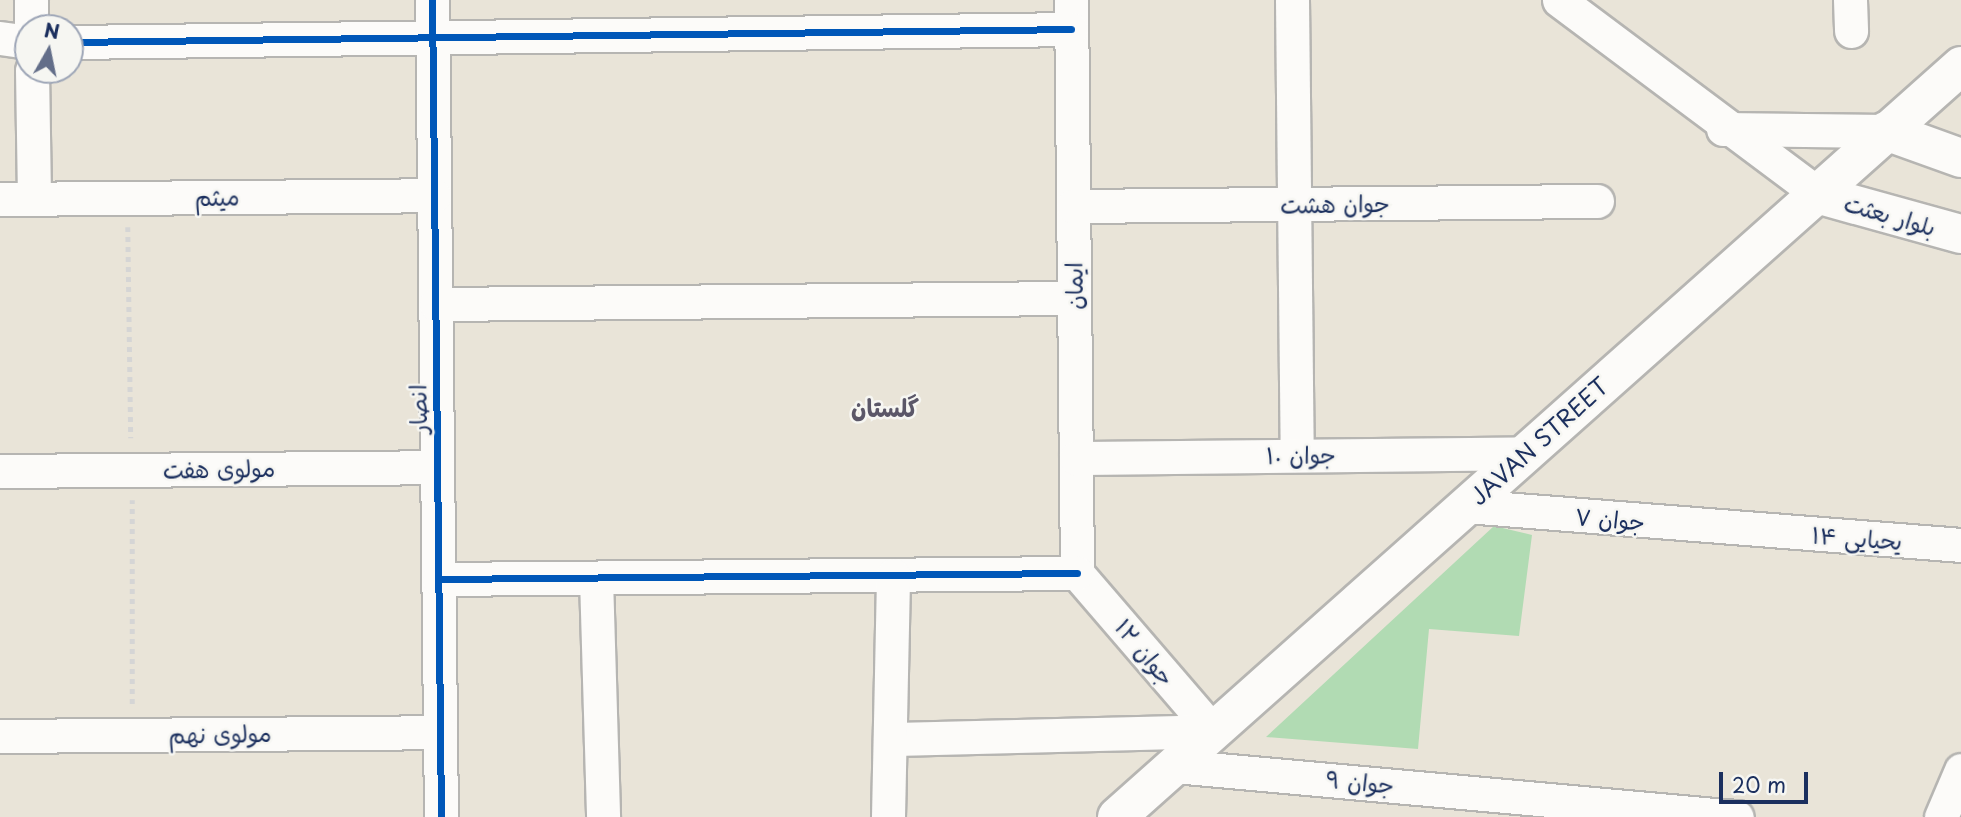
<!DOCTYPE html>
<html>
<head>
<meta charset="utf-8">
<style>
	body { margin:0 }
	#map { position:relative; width:1961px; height:817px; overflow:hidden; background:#e9e4d8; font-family:"Playpen Sans","Playpen Sans Arabic",sans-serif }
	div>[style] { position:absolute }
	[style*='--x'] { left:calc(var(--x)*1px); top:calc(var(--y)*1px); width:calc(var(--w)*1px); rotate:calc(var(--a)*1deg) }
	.green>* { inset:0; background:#b1dbb3 }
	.path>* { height:4.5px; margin-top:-2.25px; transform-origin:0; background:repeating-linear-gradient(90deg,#d5d5d5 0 5px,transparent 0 10px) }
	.roads { filter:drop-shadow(2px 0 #b6b5b2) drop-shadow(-2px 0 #b6b5b2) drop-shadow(0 2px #b6b5b2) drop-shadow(0 -2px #b6b5b2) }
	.minor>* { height:33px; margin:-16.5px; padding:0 16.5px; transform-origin:16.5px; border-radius:16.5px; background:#fcfbf9 }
	.major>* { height:38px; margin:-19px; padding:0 19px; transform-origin:19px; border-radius:19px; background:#fcfbf9 }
	.cycleway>* { height:7px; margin:-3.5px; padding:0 3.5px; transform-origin:3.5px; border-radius:3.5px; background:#0057b8 }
	span { translate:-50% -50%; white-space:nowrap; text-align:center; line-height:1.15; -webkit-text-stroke:5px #f6f6f2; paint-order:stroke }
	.street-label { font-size:23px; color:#1b2f5e }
	.neighbourhood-label { font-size:24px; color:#5b5768; font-weight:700 }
	.north { position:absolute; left:14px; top:14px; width:70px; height:70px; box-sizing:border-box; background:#f6f6f2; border:2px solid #9ea6b7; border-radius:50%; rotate:9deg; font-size:19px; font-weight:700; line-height:28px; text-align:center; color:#1b2f5e }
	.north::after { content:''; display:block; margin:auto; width:24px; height:32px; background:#636e89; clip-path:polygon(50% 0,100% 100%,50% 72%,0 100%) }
	.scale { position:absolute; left:1719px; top:772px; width:89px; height:32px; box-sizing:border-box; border:4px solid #1b2f5e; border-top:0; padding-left:9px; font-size:21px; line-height:24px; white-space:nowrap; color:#1b2f5e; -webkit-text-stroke:5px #f6f6f2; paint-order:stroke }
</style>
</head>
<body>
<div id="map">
	<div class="green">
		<div style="clip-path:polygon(1494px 526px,1532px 535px,1519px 636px,1429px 629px,1418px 749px,1266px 737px)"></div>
	</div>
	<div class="path">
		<div style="--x:128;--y:227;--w:211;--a:89.2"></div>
		<div style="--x:132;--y:704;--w:204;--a:-90"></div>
	</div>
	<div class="roads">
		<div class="minor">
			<div style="--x:31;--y:0;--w:28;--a:90"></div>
			<div style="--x:432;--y:0;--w:817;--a:89.37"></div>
			<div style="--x:1071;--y:0;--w:573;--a:89.4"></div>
			<div style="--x:1292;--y:0;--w:455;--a:89.4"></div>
			<div style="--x:1559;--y:0;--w:326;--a:36.8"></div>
			<div style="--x:1850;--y:0;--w:31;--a:88"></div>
			<div style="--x:0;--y:38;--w:28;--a:8"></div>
			<div style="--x:70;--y:42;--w:1001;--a:-0.74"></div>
			<div style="--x:32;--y:70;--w:128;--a:89.1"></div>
			<div style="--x:1723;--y:129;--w:163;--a:0.7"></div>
			<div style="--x:0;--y:199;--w:434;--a:-0.5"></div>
			<div style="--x:1073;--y:206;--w:524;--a:-0.55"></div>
			<div style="--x:436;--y:304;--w:638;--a:-0.54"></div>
			<div style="--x:1076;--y:458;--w:449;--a:-0.6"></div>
			<div style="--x:0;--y:471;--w:437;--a:-0.5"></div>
			<div style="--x:1466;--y:506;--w:497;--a:4.5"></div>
			<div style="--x:1077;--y:573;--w:208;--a:49.3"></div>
			<div style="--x:596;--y:578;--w:239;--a:88.3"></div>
			<div style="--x:439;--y:579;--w:638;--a:-0.54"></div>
			<div style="--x:0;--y:736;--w:440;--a:-0.5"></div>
			<div style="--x:891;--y:739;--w:322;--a:-1.4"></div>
			<div style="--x:1175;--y:766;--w:564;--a:5.19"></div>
			<div style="--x:888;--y:817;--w:242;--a:-88.8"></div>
			<div style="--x:1941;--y:817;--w:51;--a:-66.9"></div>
		</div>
		<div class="major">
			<div style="--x:1886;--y:131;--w:80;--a:19.8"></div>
			<div style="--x:1820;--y:195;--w:146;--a:15.5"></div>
			<div style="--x:1117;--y:817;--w:1130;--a:-41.66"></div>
		</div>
	</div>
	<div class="cycleway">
		<div style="--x:432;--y:0;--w:817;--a:89.37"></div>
		<div style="--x:70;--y:42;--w:1001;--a:-0.74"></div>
		<div style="--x:439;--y:579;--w:638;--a:-0.54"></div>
	</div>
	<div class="street-label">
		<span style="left:217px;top:197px;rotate:-1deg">میثم</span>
		<span style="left:1335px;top:204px;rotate:-1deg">جوان هشت</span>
		<span style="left:1890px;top:215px;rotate:16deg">بلوار بعثت</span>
		<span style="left:1074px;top:286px;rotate:-91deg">ایمان</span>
		<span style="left:418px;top:409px;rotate:-91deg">انصار</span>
		<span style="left:1539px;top:441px;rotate:-42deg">JAVAN STREET</span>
		<span style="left:1301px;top:455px;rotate:-1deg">جوان ۱۰</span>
		<span style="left:219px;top:469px;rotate:-1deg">مولوی هفت</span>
		<span style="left:1610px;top:519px;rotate:5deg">جوان ۷</span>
		<span style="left:1857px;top:538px;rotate:4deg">یحیایی ۱۴</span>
		<span style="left:1145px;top:652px;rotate:50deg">جوان ۱۲</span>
		<span style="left:220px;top:734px;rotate:-1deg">مولوی نهم</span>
		<span style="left:1360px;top:782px;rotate:5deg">جوان ۹</span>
	</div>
	<div class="neighbourhood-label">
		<span style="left:885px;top:408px">گلستان</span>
	</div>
	<div class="north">N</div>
	<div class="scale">20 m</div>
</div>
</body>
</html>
